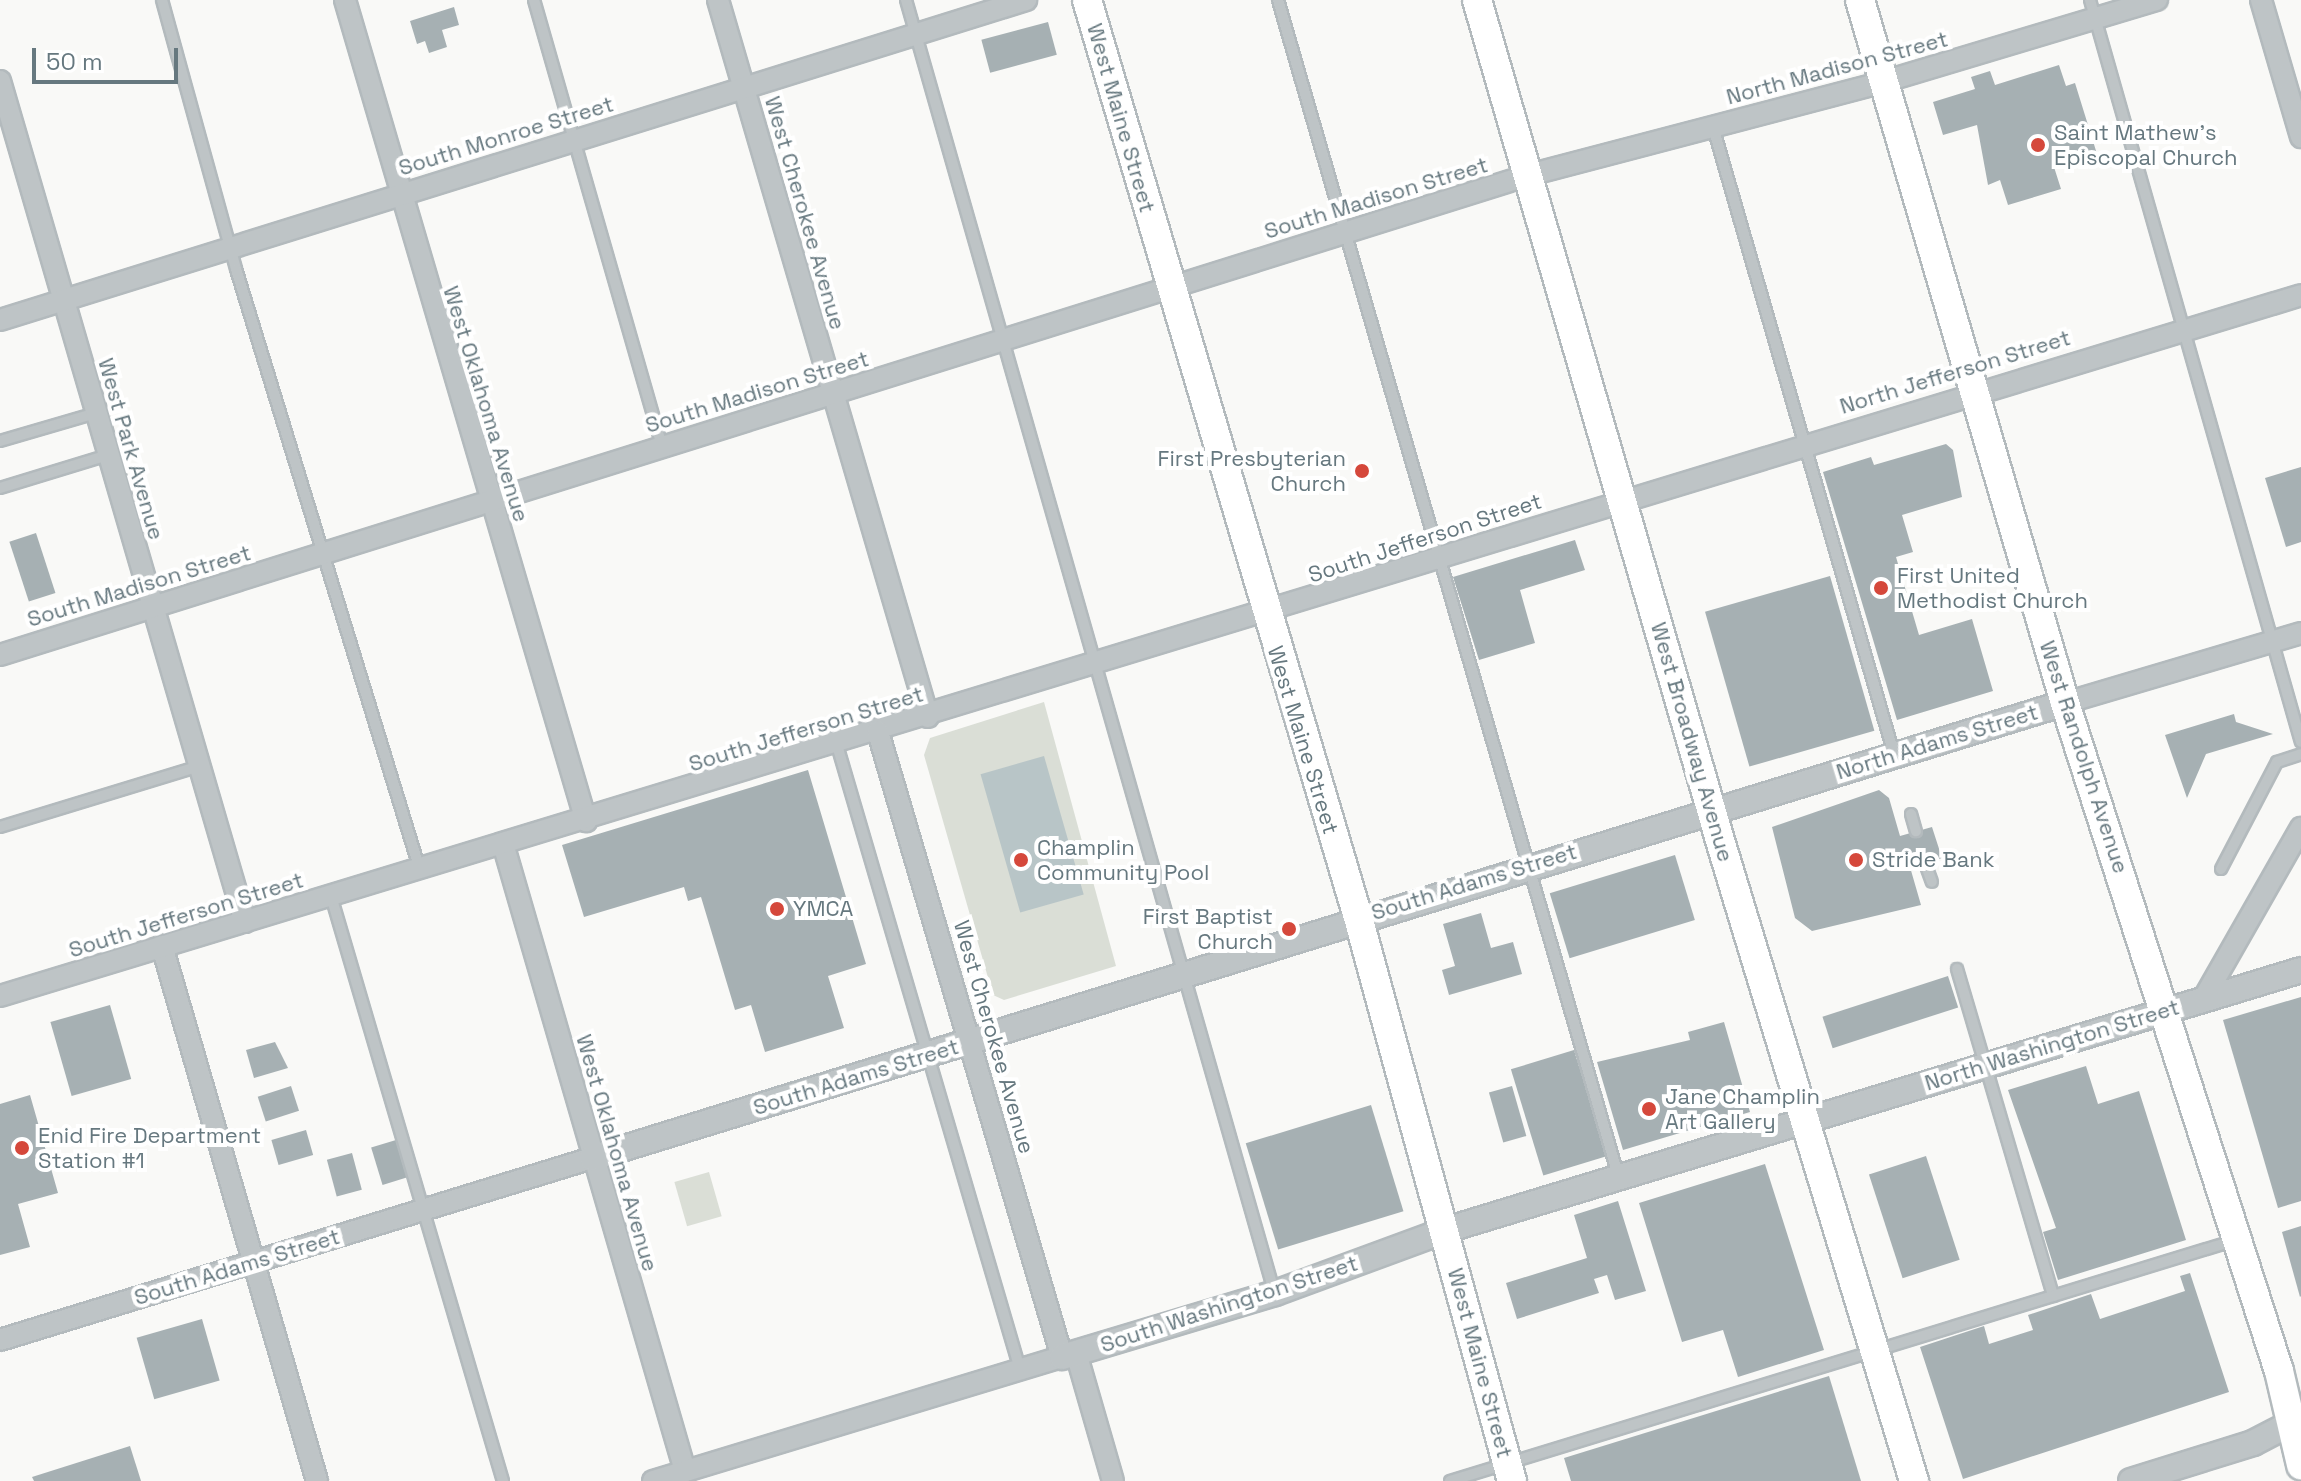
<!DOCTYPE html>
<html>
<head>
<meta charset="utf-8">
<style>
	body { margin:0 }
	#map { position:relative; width:2301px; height:1481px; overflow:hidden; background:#f9f9f7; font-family:"Space Grotesk",sans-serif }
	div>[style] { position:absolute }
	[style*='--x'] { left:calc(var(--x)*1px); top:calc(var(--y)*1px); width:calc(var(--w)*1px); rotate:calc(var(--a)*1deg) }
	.green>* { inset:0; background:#daded6; transform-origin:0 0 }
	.water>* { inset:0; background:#b8c5c7; transform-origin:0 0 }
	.building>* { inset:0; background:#a6b0b3; transform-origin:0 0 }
	.roads { filter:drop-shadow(2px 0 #b3babd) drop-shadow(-2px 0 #b3babd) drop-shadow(0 2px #b3babd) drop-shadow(0 -2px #b3babd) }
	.service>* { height:10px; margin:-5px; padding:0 5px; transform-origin:5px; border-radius:5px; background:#bec4c6 }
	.minor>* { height:20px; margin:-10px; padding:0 10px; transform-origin:10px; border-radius:10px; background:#bec4c6 }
	.tertiary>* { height:24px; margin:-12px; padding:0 12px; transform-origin:12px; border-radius:12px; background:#bec4c6 }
	.secondary>* { height:28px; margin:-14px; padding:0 14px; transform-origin:14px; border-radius:14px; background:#fff }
	.dots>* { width:22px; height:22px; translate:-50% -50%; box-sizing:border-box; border:4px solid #fff; border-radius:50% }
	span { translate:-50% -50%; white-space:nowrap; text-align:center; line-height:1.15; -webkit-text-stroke:8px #fff; paint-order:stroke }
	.street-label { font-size:22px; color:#66787f }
	.poi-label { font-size:22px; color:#66787f }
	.left { translate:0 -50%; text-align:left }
	.right { translate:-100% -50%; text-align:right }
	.scale { position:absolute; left:32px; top:48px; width:146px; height:36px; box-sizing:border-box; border:4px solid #66787f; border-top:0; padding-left:10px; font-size:24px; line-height:28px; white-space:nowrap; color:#66787f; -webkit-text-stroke:6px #fff; paint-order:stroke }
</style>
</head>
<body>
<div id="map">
	<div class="green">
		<div style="clip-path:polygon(1044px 702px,1116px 966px,1004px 1000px,993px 995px,924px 755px,930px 738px)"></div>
		<div style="left:709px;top:1172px;width:46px;height:36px;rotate:74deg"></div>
	</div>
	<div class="water">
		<div style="left:1044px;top:756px;width:144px;height:66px;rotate:74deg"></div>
	</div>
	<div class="building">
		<div style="clip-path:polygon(454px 7px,459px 25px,442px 30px,447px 47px,429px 53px,425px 41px,417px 44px,410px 21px)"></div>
		<div style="left:1048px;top:22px;width:34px;height:69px;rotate:75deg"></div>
		<div style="clip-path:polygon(2059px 65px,2066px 86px,2075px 83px,2097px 154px,2054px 167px,2061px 189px,2008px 205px,2000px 180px,1988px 185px,1977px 125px,1943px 135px,1933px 102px,1975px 89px,1971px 77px,1990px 71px,1995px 85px)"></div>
		<div style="clip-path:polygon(1946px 444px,1953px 450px,1962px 497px,1902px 515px,1913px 552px,1896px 557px,1919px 635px,1972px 619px,1993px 691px,1897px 720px,1823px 472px,1871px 457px,1874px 465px)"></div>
		<div style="clip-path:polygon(2301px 467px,2301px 542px,2286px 547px,2265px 478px)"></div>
		<div style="left:36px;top:533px;width:63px;height:28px;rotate:72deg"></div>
		<div style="clip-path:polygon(1575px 540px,1585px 570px,1520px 590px,1535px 643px,1479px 660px,1453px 577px)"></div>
		<div style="left:1830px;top:576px;width:161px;height:130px;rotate:74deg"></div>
		<div style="clip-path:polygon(2234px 714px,2236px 722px,2273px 734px,2206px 754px,2187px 798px,2165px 735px)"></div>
		<div style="clip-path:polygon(808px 770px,866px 964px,828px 976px,844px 1028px,765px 1052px,751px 1005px,735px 1010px,701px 897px,688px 901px,684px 887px,584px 917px,562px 845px)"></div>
		<div style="clip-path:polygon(1879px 790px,1889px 798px,1900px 836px,1932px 827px,1942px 858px,1910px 867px,1921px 905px,1812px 931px,1795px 918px,1772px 827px)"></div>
		<div style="left:1675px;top:855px;width:68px;height:131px;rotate:73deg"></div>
		<div style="clip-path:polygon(1481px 913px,1491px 948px,1513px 942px,1522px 974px,1449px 995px,1442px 970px,1455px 966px,1443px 924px)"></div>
		<div style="left:1948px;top:976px;width:33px;height:132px;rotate:72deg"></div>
		<div style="clip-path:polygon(2301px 997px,2301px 1201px,2278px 1208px,2223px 1020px)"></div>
		<div style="left:110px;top:1005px;width:77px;height:62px;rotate:74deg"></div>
		<div style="clip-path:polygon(1724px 1022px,1750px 1112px,1623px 1150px,1597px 1062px,1690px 1040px,1688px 1032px)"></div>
		<div style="clip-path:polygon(275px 1042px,288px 1068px,254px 1078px,246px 1050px)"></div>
		<div style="left:1574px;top:1050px;width:111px;height:66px;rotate:73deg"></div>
		<div style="clip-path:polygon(2086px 1066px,2098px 1104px,2139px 1091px,2186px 1240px,2058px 1280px,2043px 1232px,2056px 1228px,2008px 1090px)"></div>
		<div style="left:291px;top:1086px;width:26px;height:35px;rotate:72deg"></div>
		<div style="left:1512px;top:1086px;width:52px;height:24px;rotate:74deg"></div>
		<div style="clip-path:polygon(30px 1095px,58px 1193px,18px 1204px,30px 1247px,0 1255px,0 1104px)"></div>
		<div style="left:1371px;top:1105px;width:111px;height:131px;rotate:73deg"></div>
		<div style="left:306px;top:1130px;width:26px;height:36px;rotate:74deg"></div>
		<div style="left:396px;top:1140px;width:39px;height:26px;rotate:73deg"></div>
		<div style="left:352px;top:1153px;width:38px;height:26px;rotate:75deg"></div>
		<div style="left:1926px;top:1156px;width:109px;height:60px;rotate:72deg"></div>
		<div style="clip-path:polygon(1765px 1164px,1824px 1350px,1738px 1377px,1723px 1330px,1682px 1342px,1639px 1203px)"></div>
		<div style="clip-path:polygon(1618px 1201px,1646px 1291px,1615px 1300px,1607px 1275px,1594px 1279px,1599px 1293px,1517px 1319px,1506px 1283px,1587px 1258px,1574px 1215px)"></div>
		<div style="clip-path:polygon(2301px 1226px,2301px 1296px,2300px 1297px,2282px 1232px)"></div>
		<div style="clip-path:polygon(2190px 1273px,2229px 1392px,1963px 1479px,1920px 1347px,1984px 1326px,1989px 1344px,2033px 1330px,2028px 1315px,2091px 1294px,2100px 1319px,2185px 1291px,2180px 1276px)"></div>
		<div style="left:202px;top:1319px;width:64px;height:68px;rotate:74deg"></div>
		<div style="clip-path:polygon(1829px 1376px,1861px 1481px,1571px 1481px,1564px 1458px)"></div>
		<div style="clip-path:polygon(130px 1446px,141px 1481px,34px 1481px,32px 1477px)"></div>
	</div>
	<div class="roads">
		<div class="service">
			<div style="--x:162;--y:0;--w:279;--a:74.6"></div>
			<div style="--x:236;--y:269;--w:629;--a:72.98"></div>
			<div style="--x:534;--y:0;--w:465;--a:74"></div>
			<div style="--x:906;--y:0;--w:1342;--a:74.09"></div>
			<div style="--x:1278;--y:0;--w:1226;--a:73.86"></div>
			<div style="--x:2090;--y:0;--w:771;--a:74.13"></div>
			<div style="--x:1713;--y:127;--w:653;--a:73.9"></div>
			<div style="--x:0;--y:441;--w:100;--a:-16.3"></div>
			<div style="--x:0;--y:488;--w:113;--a:-17"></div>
			<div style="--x:837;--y:745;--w:650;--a:73.66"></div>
			<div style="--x:1911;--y:814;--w:18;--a:74"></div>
			<div style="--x:0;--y:827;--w:208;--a:-17"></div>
			<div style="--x:1925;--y:863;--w:20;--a:70"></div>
			<div style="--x:2221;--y:869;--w:121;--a:-62.4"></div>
			<div style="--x:2277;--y:762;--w:25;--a:-18"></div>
			<div style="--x:331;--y:896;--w:610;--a:73.62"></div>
			<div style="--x:1957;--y:969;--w:341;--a:73.6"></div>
			<div style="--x:1450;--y:1481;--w:822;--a:-17.05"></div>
		</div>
		<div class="minor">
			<div style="--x:345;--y:0;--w:856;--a:73.64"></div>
			<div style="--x:718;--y:0;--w:747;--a:73.68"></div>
			<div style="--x:2261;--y:0;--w:143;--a:73.7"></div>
			<div style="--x:0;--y:81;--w:876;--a:73.76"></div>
			<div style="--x:0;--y:320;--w:1075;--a:-17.32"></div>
			<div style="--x:0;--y:655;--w:1603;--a:-17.43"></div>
			<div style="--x:1529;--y:175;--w:366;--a:-14.7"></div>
			<div style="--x:1883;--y:82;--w:286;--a:-16.7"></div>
			<div style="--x:2065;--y:703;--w:246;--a:-16.5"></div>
			<div style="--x:504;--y:847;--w:650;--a:73.82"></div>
			<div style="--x:162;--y:946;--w:557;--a:73.84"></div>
			<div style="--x:0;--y:996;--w:2405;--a:-16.94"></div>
			<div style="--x:2204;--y:998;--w:196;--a:-60.3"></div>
			<div style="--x:0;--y:1340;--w:619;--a:-17.09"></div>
			<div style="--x:1076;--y:1353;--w:133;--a:73.9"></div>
			<div style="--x:653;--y:1481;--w:427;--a:-16.9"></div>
			<div style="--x:1062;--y:1357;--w:652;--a:-106.4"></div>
		</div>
		<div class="tertiary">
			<div style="--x:592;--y:1158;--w:1542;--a:-17.17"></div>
			<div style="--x:1062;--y:1357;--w:222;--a:-16.7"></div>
			<div style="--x:1275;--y:1293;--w:182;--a:-20.2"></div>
			<div style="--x:1446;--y:1230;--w:894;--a:-16.91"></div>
			<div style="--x:2131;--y:1481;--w:128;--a:-17.3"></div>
			<div style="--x:2253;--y:1443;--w:54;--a:-27.5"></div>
		</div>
		<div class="secondary">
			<div style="--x:1087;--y:0;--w:956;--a:73.54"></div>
			<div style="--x:1358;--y:917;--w:585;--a:74.73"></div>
			<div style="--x:1477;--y:0;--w:871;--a:73.87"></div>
			<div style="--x:1719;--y:837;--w:673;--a:73.15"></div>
			<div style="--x:1860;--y:0;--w:732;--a:73.74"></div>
			<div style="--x:2065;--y:703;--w:701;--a:72.24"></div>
			<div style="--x:2279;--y:1371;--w:97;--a:76.8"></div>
		</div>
	</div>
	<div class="dots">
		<div style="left:2038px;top:145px;background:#d5483b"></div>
		<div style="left:1362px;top:471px;background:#d5483b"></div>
		<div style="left:1881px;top:588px;background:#d5483b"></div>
		<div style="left:1021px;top:860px;background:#d5483b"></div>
		<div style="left:1856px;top:860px;background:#d5483b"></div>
		<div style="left:777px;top:909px;background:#d5483b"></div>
		<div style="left:1289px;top:929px;background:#d5483b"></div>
		<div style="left:1649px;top:1109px;background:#d5483b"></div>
		<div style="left:22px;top:1148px;background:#d5483b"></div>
	</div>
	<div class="street-label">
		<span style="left:1837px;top:68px;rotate:-15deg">North Madison Street</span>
		<span style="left:1121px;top:118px;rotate:74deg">West Maine Street</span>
		<span style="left:506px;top:136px;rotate:-17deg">South Monroe Street</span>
		<span style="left:1376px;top:198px;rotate:-17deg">South Madison Street</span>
		<span style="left:805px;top:213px;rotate:74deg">West Cherokee Avenue</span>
		<span style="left:1955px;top:372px;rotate:-17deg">North Jefferson Street</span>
		<span style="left:757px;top:392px;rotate:-17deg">South Madison Street</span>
		<span style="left:486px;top:404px;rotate:73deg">West Oklahoma Avenue</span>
		<span style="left:131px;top:449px;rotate:74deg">West Park Avenue</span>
		<span style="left:1425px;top:538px;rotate:-18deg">South Jefferson Street</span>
		<span style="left:139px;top:586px;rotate:-17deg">South Madison Street</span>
		<span style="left:806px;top:729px;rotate:-17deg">South Jefferson Street</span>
		<span style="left:1303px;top:740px;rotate:73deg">West Maine Street</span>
		<span style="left:1692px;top:742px;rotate:74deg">West Broadway Avenue</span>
		<span style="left:1937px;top:742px;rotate:-17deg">North Adams Street</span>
		<span style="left:2084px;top:757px;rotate:72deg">West Randolph Avenue</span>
		<span style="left:1474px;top:882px;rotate:-17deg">South Adams Street</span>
		<span style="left:186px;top:915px;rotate:-17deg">South Jefferson Street</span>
		<span style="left:994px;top:1037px;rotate:74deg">West Cherokee Avenue</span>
		<span style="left:2052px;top:1045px;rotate:-17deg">North Washington Street</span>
		<span style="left:856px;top:1077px;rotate:-17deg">South Adams Street</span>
		<span style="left:617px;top:1153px;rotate:74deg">West Oklahoma Avenue</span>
		<span style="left:237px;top:1267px;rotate:-17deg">South Adams Street</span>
		<span style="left:1229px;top:1304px;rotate:-18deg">South Washington Street</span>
		<span style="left:1480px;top:1363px;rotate:75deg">West Maine Street</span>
	</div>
	<div class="poi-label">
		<span class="left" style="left:2054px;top:145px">Saint Mathew's<br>Episcopal Church</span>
		<span class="right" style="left:1346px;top:471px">First Presbyterian<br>Church</span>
		<span class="left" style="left:1897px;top:588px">First United<br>Methodist Church</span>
		<span class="left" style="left:1037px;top:860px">Champlin<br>Community Pool</span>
		<span class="left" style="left:1872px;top:860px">Stride Bank</span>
		<span class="left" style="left:793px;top:909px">YMCA</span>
		<span class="right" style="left:1273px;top:929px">First Baptist<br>Church</span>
		<span class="left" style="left:1665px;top:1109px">Jane Champlin<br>Art Gallery</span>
		<span class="left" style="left:38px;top:1148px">Enid Fire Department<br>Station #1</span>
	</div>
	<div class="scale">50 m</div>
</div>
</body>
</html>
